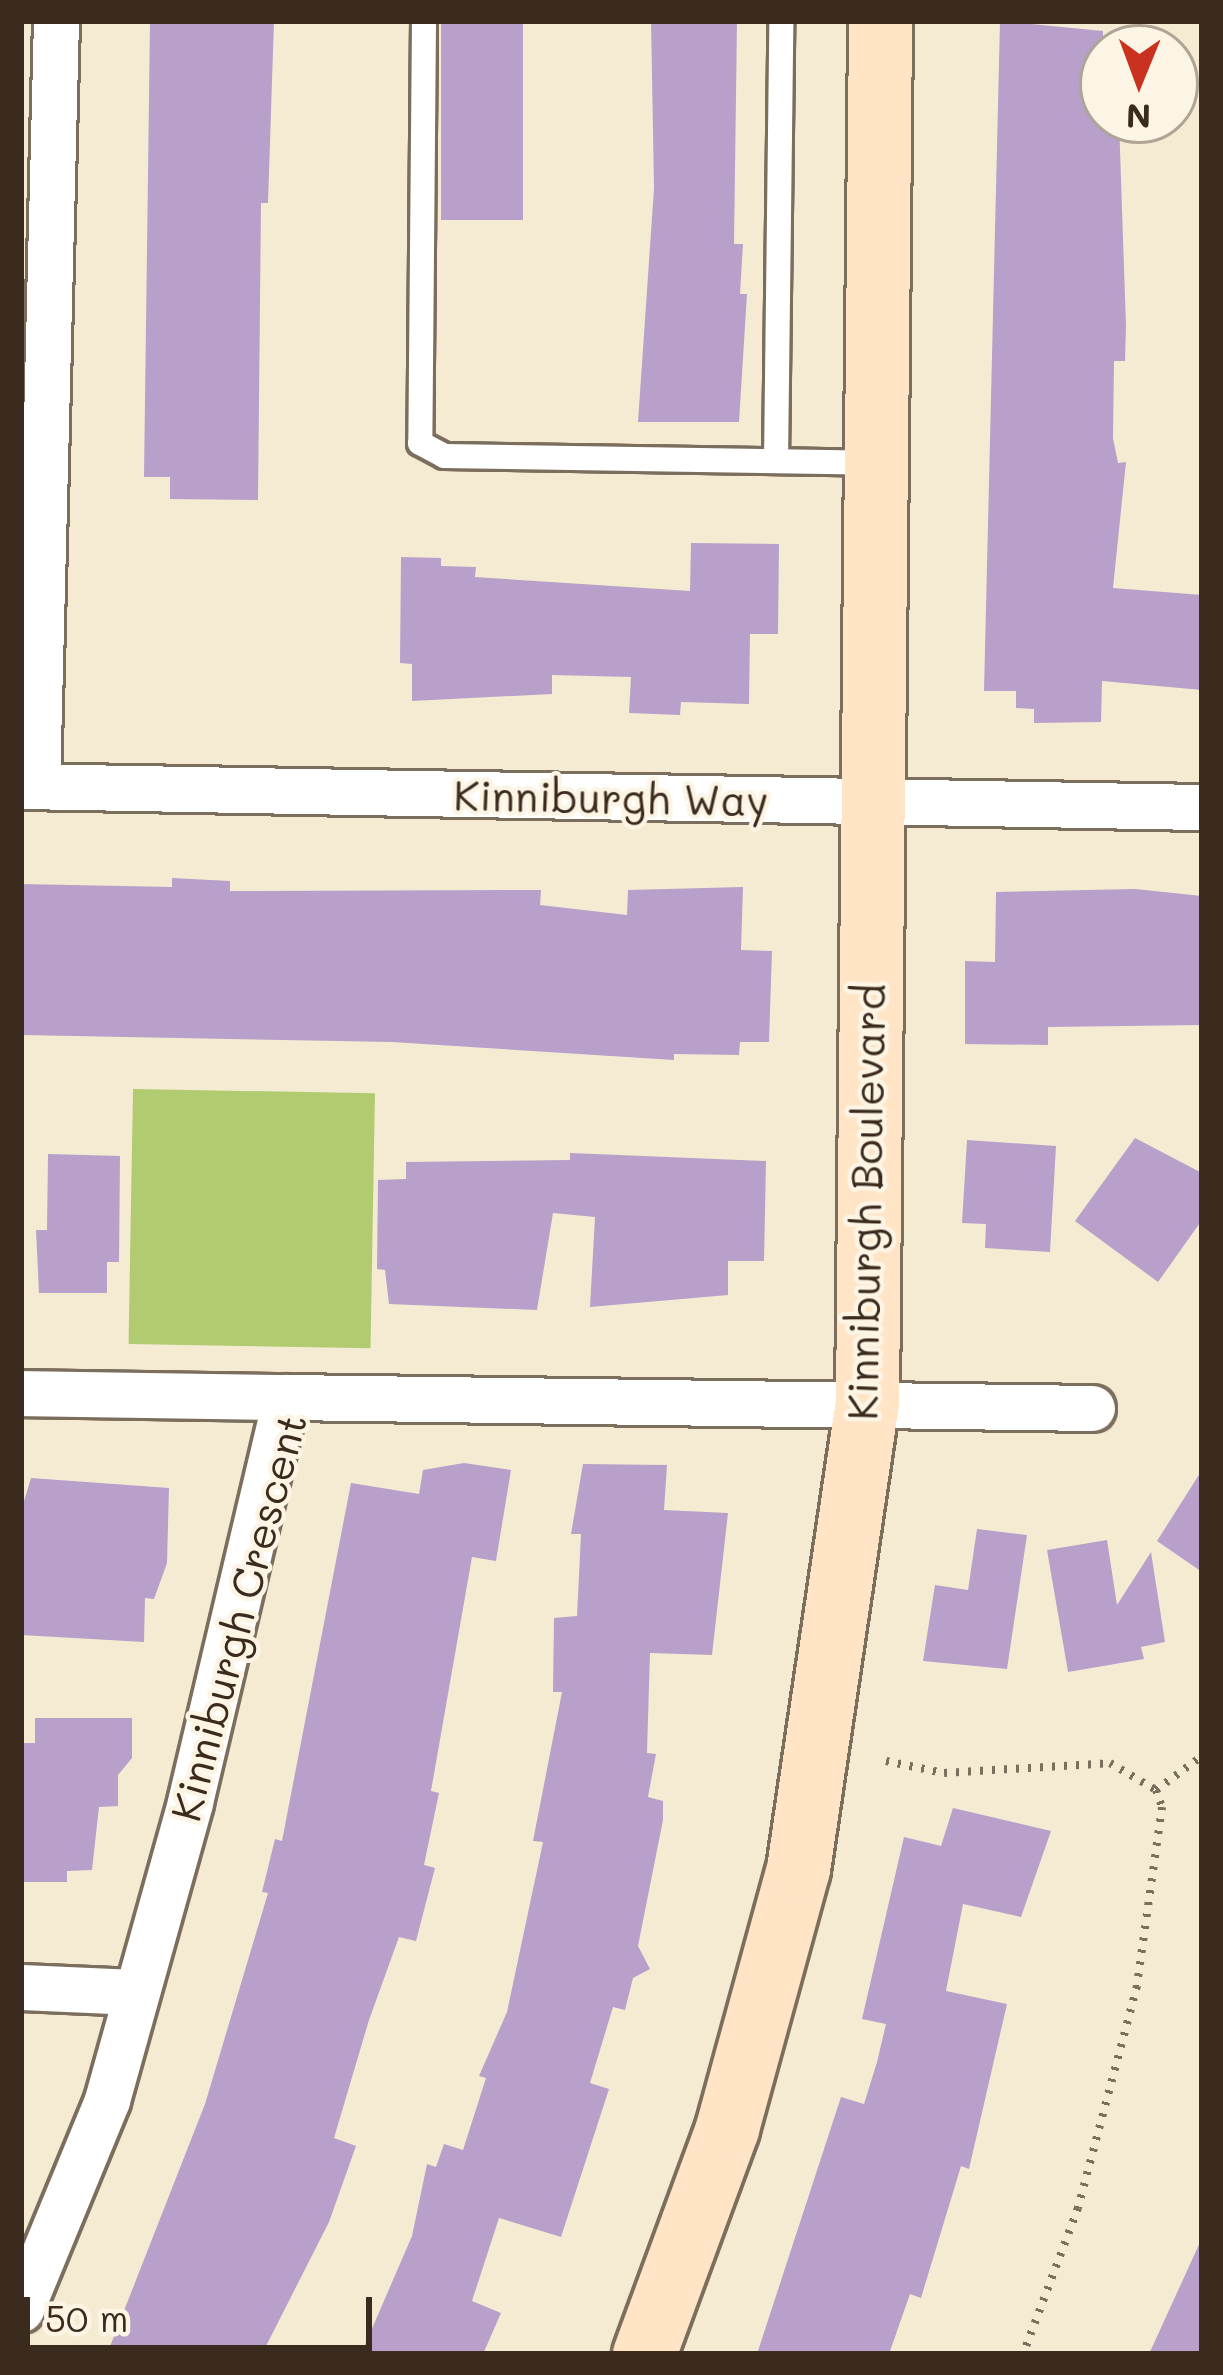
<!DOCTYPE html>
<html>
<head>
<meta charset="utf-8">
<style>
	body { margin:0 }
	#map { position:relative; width:1223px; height:2375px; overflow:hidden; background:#f5ebd3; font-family:Mali,sans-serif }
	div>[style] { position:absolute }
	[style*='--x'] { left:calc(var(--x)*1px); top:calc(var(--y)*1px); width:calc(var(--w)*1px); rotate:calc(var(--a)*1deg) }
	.green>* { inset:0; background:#b1cb71; transform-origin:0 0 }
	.building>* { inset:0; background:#b8a0ca; transform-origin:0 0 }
	.path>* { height:8px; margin-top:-4px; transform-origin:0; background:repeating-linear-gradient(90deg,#7c6e5d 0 3px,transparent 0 12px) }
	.roads { filter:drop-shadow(3px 0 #7c6e5d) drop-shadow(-3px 0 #7c6e5d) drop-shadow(0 3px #7c6e5d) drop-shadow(0 -3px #7c6e5d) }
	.lane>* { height:24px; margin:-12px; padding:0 12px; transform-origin:12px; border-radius:12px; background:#fff }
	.street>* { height:45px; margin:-22.5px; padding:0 22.5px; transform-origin:22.5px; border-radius:22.5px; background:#fff }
	.secondary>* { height:63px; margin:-31.5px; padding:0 31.5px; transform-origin:31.5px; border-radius:31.5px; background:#ffe4c6 }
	span { translate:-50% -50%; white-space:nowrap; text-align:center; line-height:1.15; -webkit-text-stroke:9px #fcf5e5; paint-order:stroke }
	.street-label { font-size:42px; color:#3b2a1e }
	.frame { position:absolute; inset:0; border:24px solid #3b2a1e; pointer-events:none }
	.north { position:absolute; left:1079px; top:24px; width:120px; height:120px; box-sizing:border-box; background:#fcf5e5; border:3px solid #afa495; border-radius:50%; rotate:181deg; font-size:33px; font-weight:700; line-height:48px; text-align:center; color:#3b2a1e }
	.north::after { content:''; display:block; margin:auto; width:42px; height:54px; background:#c8321e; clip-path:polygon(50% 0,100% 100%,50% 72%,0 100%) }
	.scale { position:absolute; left:24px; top:2297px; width:348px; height:54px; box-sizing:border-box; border:6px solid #3b2a1e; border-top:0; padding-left:15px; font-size:36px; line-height:42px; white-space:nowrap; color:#3b2a1e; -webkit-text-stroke:9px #fcf5e5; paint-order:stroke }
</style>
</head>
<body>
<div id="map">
	<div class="green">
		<div style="left:133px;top:1089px;width:242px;height:255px;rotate:1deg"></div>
	</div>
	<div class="building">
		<div style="clip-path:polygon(150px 21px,274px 21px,268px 203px,261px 203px,258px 500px,170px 499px,170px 477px,144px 477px)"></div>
		<div style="left:441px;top:21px;width:82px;height:199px"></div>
		<div style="clip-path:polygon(651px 21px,737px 21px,734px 244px,743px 244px,740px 294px,747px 294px,739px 422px,638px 422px,654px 188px)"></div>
		<div style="clip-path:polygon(1000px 21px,1103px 31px,1103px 120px,1119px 120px,1126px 326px,1125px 361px,1114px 361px,1113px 438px,1118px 463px,1126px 462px,1113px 588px,1202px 595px,1202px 690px,1102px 681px,1101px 722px,1034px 723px,1034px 709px,1016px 708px,1016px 691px,984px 691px)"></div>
		<div style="clip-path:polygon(691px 543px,779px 544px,778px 634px,750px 634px,749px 704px,681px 702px,680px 715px,629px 713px,631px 677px,552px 675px,552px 694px,412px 701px,412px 664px,400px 663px,401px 557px,441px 558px,441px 566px,476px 567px,475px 577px,690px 591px)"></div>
		<div style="clip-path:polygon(172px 878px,230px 881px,230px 891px,541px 890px,540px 905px,627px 915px,628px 890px,743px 887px,741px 950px,772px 951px,769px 1042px,740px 1042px,739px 1055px,674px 1054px,674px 1060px,392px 1042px,21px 1035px,21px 884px,172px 887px)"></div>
		<div style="clip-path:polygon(1135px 889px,1202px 896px,1202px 1025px,1048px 1027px,1048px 1045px,965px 1044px,965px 961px,995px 962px,996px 892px)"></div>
		<div style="clip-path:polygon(1135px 1138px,1202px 1173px,1202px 1220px,1158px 1282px,1075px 1221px)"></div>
		<div style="clip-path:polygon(967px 1140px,1056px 1146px,1050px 1252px,985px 1248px,986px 1224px,962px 1223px)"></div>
		<div style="clip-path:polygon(570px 1153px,766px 1161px,764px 1261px,728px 1261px,728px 1295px,590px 1307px,595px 1217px,553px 1213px,537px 1310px,389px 1304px,385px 1270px,377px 1269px,378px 1180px,406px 1179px,406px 1162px,570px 1160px)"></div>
		<div style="clip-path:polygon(48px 1154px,120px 1156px,119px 1262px,107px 1262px,107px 1293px,39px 1293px,36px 1230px,47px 1230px)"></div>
		<div style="clip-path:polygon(464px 1463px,511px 1470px,496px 1561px,472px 1557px,431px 1791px,439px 1793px,424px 1865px,435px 1868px,416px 1941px,399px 1937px,369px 2020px,334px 2138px,356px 2146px,329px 2222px,262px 2354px,107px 2354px,205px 2104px,268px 1893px,262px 1892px,275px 1839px,282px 1841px,351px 1483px,419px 1494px,423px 1470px)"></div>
		<div style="clip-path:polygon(583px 1464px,667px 1465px,664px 1510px,728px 1513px,712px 1655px,650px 1653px,647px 1753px,656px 1754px,648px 1797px,663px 1801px,663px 1820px,638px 1946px,650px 1969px,633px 1978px,625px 2010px,613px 2007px,590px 2083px,609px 2089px,561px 2237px,499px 2218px,472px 2301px,501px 2313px,483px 2354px,361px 2354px,412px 2236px,427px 2164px,436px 2167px,444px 2144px,463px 2150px,486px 2078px,479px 2076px,507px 2012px,543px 1842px,533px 1841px,562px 1692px,553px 1692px,554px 1618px,577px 1616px,581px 1534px,571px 1534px)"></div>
		<div style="clip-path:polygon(1202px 1470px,1202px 1572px,1157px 1541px)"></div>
		<div style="clip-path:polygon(31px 1478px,169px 1488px,167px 1563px,154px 1599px,145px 1598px,144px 1642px,21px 1635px,21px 1511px)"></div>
		<div style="clip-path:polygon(977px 1529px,1027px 1535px,1007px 1669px,923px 1661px,935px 1585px,968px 1590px)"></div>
		<div style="clip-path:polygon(1107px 1540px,1117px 1605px,1151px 1552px,1165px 1642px,1141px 1647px,1144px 1659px,1068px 1672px,1047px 1550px)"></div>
		<div style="clip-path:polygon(35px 1718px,132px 1718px,132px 1758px,118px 1775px,118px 1806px,99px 1807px,92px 1870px,67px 1871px,67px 1882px,21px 1882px,21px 1743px,35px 1743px)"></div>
		<div style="clip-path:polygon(953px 1808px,1051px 1831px,1021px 1917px,963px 1904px,946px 1991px,1007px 2004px,969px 2169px,961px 2166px,921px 2298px,910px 2294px,889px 2354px,757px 2354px,841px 2097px,864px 2104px,877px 2062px,886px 2024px,862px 2019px,904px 1837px,941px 1846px)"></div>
		<div style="clip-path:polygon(1202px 2238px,1202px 2354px,1149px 2354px)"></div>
	</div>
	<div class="path">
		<div style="--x:886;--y:1761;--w:59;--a:11.7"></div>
		<div style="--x:944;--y:1773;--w:166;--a:-3.4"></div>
		<div style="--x:1110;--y:1763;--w:53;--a:30.4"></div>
		<div style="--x:1156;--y:1790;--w:18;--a:71"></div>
		<div style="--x:1162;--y:1807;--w:181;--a:98"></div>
		<div style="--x:1137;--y:1986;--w:230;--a:104.9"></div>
		<div style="--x:1078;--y:2208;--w:156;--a:110.6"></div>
		<div style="--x:1156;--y:1790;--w:57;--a:-36.5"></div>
	</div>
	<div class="roads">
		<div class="lane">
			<div style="--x:424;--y:21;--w:422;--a:90.5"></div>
			<div style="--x:420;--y:443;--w:27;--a:28"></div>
			<div style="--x:444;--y:456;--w:430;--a:0.9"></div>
			<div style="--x:776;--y:461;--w:440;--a:-89.3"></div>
		</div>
		<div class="street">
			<div style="--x:21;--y:786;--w:1181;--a:1.02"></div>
			<div style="--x:37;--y:786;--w:765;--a:-88.58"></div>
			<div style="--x:21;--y:1393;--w:265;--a:0.9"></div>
			<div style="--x:21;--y:1987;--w:114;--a:2.5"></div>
			<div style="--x:21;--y:2309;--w:226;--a:-67.6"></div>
			<div style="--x:107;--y:2100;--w:309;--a:-74.4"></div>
			<div style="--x:190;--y:1802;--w:416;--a:-76.7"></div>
			<div style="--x:286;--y:1397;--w:806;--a:0.78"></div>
		</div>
		<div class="secondary">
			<div style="--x:644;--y:2354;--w:241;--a:-69.8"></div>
			<div style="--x:727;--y:2128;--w:269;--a:-74.7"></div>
			<div style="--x:798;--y:1869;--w:470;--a:-81.6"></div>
			<div style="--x:867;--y:1404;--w:1383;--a:-89.46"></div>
		</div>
	</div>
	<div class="street-label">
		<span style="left:611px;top:798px;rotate:1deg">Kinniburgh Way</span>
		<span style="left:866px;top:1202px;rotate:-89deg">Kinniburgh Boulevard</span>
		<span style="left:238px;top:1617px;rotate:-75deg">Kinniburgh Crescent</span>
	</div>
	<div class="frame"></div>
	<div class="north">N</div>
	<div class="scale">50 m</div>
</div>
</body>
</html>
